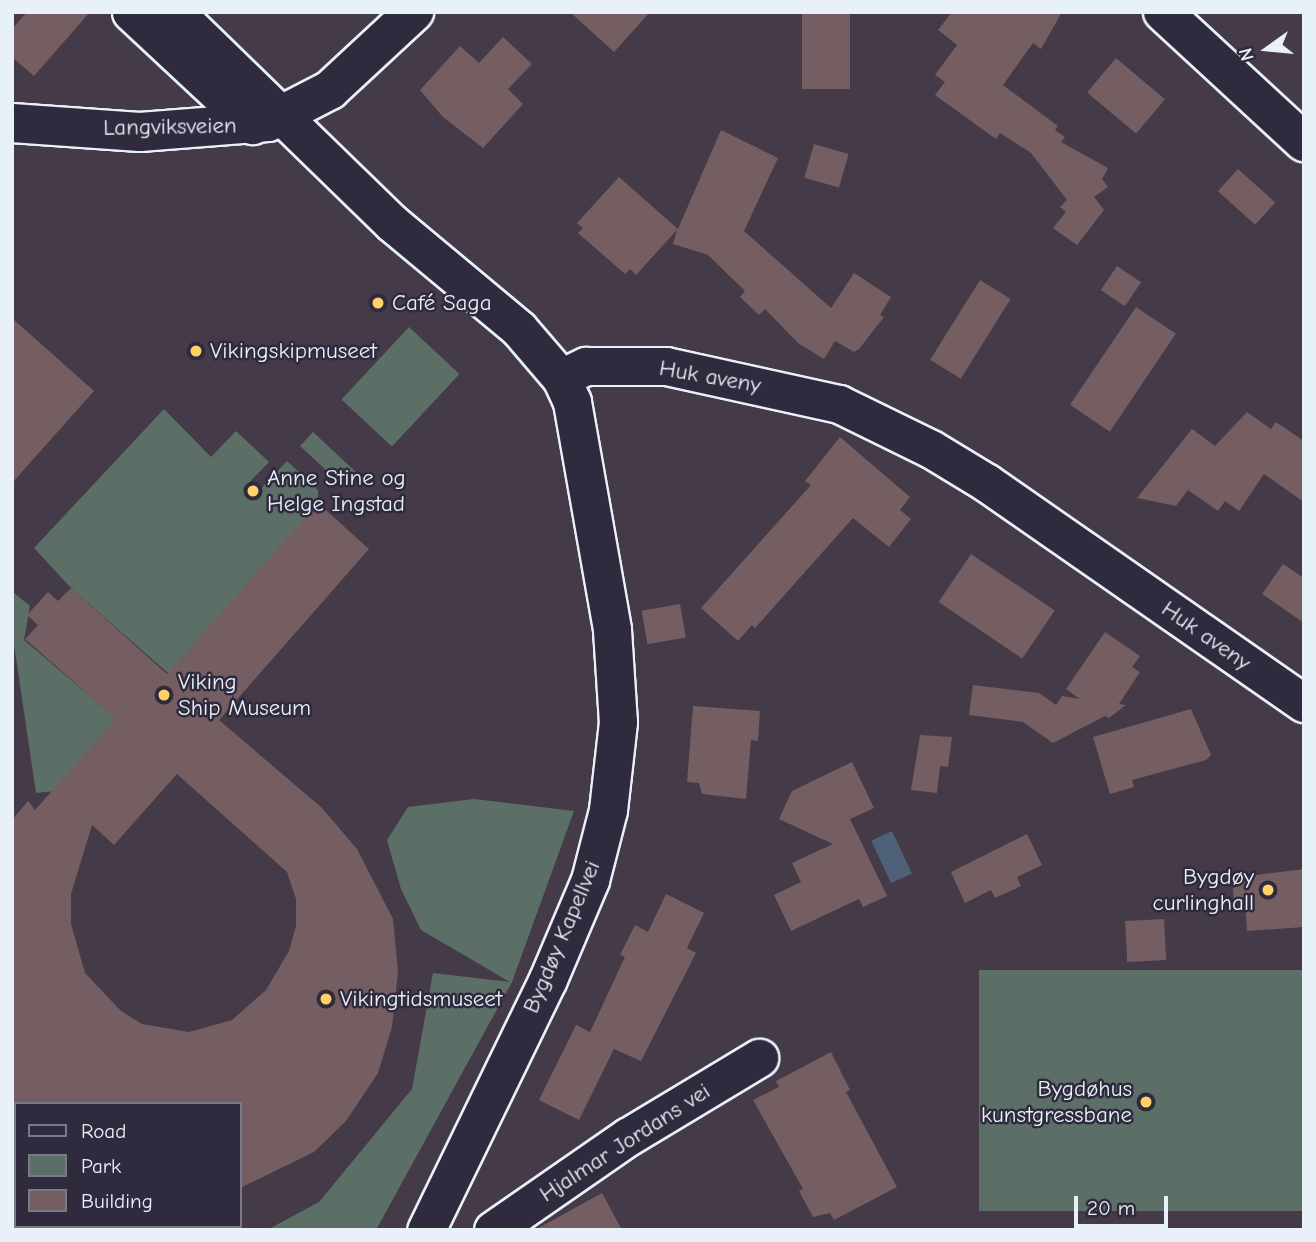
<!DOCTYPE html>
<html>
<head>
<meta charset="utf-8">
<style>
	body { margin:0 }
	#map { position:relative; width:1316px; height:1242px; overflow:hidden; background:#443a48; font-family:"Comic Neue",sans-serif }
	div>[style] { position:absolute }
	[style*='--x'] { left:calc(var(--x)*1px); top:calc(var(--y)*1px); width:calc(var(--w)*1px); rotate:calc(var(--a)*1deg) }
	.green>* { inset:0; background:#5c6f67; transform-origin:0 0 }
	.water>* { inset:0; background:#4e6179; transform-origin:0 0 }
	.building>* { inset:0; background:#745e62; transform-origin:0 0 }
	.roads { filter:drop-shadow(2px 0 #e8f1f8) drop-shadow(-2px 0 #e8f1f8) drop-shadow(0 2px #e8f1f8) drop-shadow(0 -2px #e8f1f8) }
	.street>* { height:37px; margin:-18.5px; padding:0 18.5px; transform-origin:18.5px; border-radius:18.5px; background:#2f2a3d }
	.secondary>* { height:38px; margin:-19px; padding:0 19px; transform-origin:19px; border-radius:19px; background:#2f2a3d }
	.dots>* { width:19px; height:19px; translate:-50% -50%; box-sizing:border-box; border:4px solid #2f2a3d; border-radius:50% }
	span { translate:-50% -50%; white-space:nowrap; text-align:center; line-height:1.15; -webkit-text-stroke:5px #2f2a3d; paint-order:stroke }
	.street-label { font-size:23px; color:#e8f1f8 }
	.poi-label { font-size:23px; color:#e8f1f8 }
	.left { translate:0 -50%; text-align:left }
	.right { translate:-100% -50%; text-align:right }
	.frame { position:absolute; inset:0; border:14px solid #e8f1f8; pointer-events:none }
	.legend { position:absolute; left:14px; top:1102px; width:228px; height:126px; box-sizing:border-box; background:#2f2a3d; border:2px solid #797a88; margin:0; padding:9px 12px; list-style:none; font-size:21px; color:#e8f1f8 }
	.legend li { display:flex; align-items:center; gap:14px; height:35px }
	.legend b { width:35px; border:2px solid #797a88 }
	.north { position:absolute; left:1232px; top:14px; width:70px; height:70px; -webkit-text-stroke:5px #2f2a3d; paint-order:stroke; rotate:255deg; font-size:19px; font-weight:700; line-height:28px; text-align:center; color:#e8f1f8 }
	.north::after { content:''; display:block; margin:auto; width:24px; height:32px; background:#e8f1f8; clip-path:polygon(50% 0,100% 100%,50% 72%,0 100%) }
	.scale { position:absolute; left:1074px; top:1196px; width:94px; height:32px; box-sizing:border-box; border:4px solid #e8f1f8; border-top:0; padding-left:9px; font-size:21px; line-height:24px; white-space:nowrap; color:#e8f1f8; -webkit-text-stroke:5px #2f2a3d; paint-order:stroke }
</style>
</head>
<body>
<div id="map">
	<div class="green">
		<div style="left:409px;top:327px;width:69px;height:99px;rotate:43deg"></div>
		<div style="clip-path:polygon(164px 409px,211px 457px,236px 431px,269px 462px,243px 489px,252px 498px,287px 461px,318px 490px,319px 505px,169px 674px,72px 589px,34px 548px)"></div>
		<div style="left:313px;top:432px;width:59px;height:19px;rotate:43deg"></div>
		<div style="clip-path:polygon(14px 593px,30px 606px,24px 640px,118px 720px,56px 791px,36px 793px,12px 631px)"></div>
		<div style="clip-path:polygon(474px 799px,574px 811px,512px 982px,376px 1230px,267px 1230px,319px 1202px,412px 1089px,433px 973px,510px 982px,421px 930px,401px 889px,387px 840px,408px 807px)"></div>
		<div style="left:1304px;top:970px;width:241px;height:325px;rotate:90deg"></div>
	</div>
	<div class="water">
		<div style="left:892px;top:831px;width:47px;height:23px;rotate:65deg"></div>
	</div>
	<div class="building">
		<div style="clip-path:polygon(27px 12px,90px 12px,34px 76px,12px 57px,12px 29px)"></div>
		<div style="clip-path:polygon(570px 12px,650px 12px,614px 52px)"></div>
		<div style="left:802px;top:12px;width:48px;height:77px"></div>
		<div style="clip-path:polygon(952px 12px,1062px 12px,1041px 49px,1033px 43px,1003px 85px,1058px 126px,1055px 130px,1065px 137px,1061px 142px,1108px 168px,1102px 179px,1108px 187px,1094px 197px,1104px 210px,1077px 245px,1053px 228px,1066px 212px,1060px 207px,1067px 200px,1031px 153px,1000px 133px,996px 139px,935px 95px,945px 82px,935px 75px,957px 45px,938px 30px)"></div>
		<div style="clip-path:polygon(503px 37px,532px 64px,508px 89px,523px 104px,483px 148px,443px 117px,420px 90px,460px 46px,479px 63px)"></div>
		<div style="left:1116px;top:58px;width:64px;height:45px;rotate:40deg"></div>
		<div style="clip-path:polygon(721px 130px,778px 158px,744px 231px,831px 308px,854px 273px,891px 297px,880px 315px,884px 317px,859px 349px,854px 352px,835px 341px,824px 359px,798px 343px,765px 309px,759px 315px,740px 297px,745px 291px,708px 255px,673px 244px,677px 230px,636px 275px,630px 269px,625px 274px,578px 233px,583px 228px,577px 223px,619px 177px,678px 229px)"></div>
		<div style="left:814px;top:144px;width:36px;height:35px;rotate:16deg"></div>
		<div style="left:1238px;top:169px;width:50px;height:30px;rotate:42deg"></div>
		<div style="left:1117px;top:266px;width:29px;height:29px;rotate:34deg"></div>
		<div style="left:980px;top:280px;width:36px;height:94px;rotate:32deg"></div>
		<div style="left:1136px;top:307px;width:48px;height:118px;rotate:34deg"></div>
		<div style="clip-path:polygon(12px 318px,94px 391px,12px 483px)"></div>
		<div style="clip-path:polygon(1247px 412px,1271px 429px,1276px 422px,1304px 441px,1304px 502px,1264px 474px,1239px 511px,1225px 501px,1218px 511px,1188px 490px,1176px 506px,1137px 498px,1192px 429px,1215px 446px)"></div>
		<div style="clip-path:polygon(840px 437px,910px 497px,900px 510px,911px 519px,889px 547px,853px 518px,755px 628px,752px 625px,738px 641px,701px 608px,811px 485px,805px 481px)"></div>
		<div style="clip-path:polygon(evenodd,318px 503px,369px 549px,219px 720px,322px 808px,357px 849px,393px 919px,398px 972px,392px 1027px,378px 1073px,346px 1121px,314px 1152px,240px 1188px,240px 1104px,12px 1104px,12px 820px,28px 801px,35px 810px,116px 719px,25px 639px,38px 625px,27px 615px,48px 592px,58px 601px,71px 588px,167px 674px,318px 503px,177px 774px,287px 872px,296px 899px,296px 926px,289px 951px,266px 990px,232px 1020px,189px 1032px,142px 1024px,121px 1011px,85px 973px,71px 924px,71px 894px,92px 825px,114px 845px,177px 774px)"></div>
		<div style="left:971px;top:554px;width:101px;height:58px;rotate:34deg"></div>
		<div style="clip-path:polygon(1283px 564px,1304px 578px,1304px 623px,1262px 594px)"></div>
		<div style="left:680px;top:604px;width:34px;height:39px;rotate:80deg"></div>
		<div style="clip-path:polygon(1105px 632px,1140px 656px,1132px 667px,1140px 672px,1119px 704px,1126px 705px,1109px 718px,1105px 716px,1053px 743px,1023px 722px,969px 715px,973px 685px,1039px 693px,1056px 705px,1062px 696px,1080px 699px,1066px 689px)"></div>
		<div style="clip-path:polygon(693px 706px,760px 711px,758px 741px,751px 740px,746px 799px,702px 794px,699px 783px,687px 782px)"></div>
		<div style="clip-path:polygon(1191px 709px,1211px 755px,1206px 760px,1132px 780px,1134px 787px,1110px 794px,1093px 737px)"></div>
		<div style="clip-path:polygon(920px 735px,952px 737px,948px 767px,940px 766px,937px 793px,911px 790px)"></div>
		<div style="clip-path:polygon(852px 762px,874px 808px,850px 819px,887px 896px,863px 907px,859px 899px,791px 931px,774px 895px,801px 882px,792px 863px,833px 844px,779px 819px,792px 791px)"></div>
		<div style="clip-path:polygon(1027px 834px,1042px 865px,1017px 877px,1021px 886px,995px 898px,991px 890px,965px 903px,951px 872px)"></div>
		<div style="clip-path:polygon(1304px 869px,1304px 927px,1247px 931px,1245px 902px,1234px 903px,1232px 878px)"></div>
		<div style="clip-path:polygon(666px 894px,704px 913px,687px 948px,696px 953px,641px 1061px,614px 1049px,579px 1120px,539px 1100px,576px 1025px,590px 1032px,625px 957px,620px 955px,635px 925px,648px 932px)"></div>
		<div style="left:1164px;top:919px;width:41px;height:39px;rotate:87deg"></div>
		<div style="clip-path:polygon(831px 1052px,850px 1090px,846px 1092px,897px 1187px,834px 1220px,830px 1213px,813px 1217px,799px 1191px,803px 1189px,753px 1100px,779px 1087px,776px 1081px)"></div>
		<div style="clip-path:polygon(602px 1193px,622px 1230px,535px 1230px)"></div>
	</div>
	<div class="roads">
		<div class="street">
			<div style="--x:131;--y:12;--w:166;--a:43"></div>
			<div style="--x:175;--y:12;--w:303;--a:44.2"></div>
			<div style="--x:392;--y:223;--w:165;--a:39.8"></div>
			<div style="--x:519;--y:329;--w:65;--a:49.4"></div>
			<div style="--x:561;--y:378;--w:26;--a:65"></div>
			<div style="--x:572;--y:402;--w:231;--a:80"></div>
			<div style="--x:612;--y:630;--w:92;--a:86.3"></div>
			<div style="--x:618;--y:722;--w:89;--a:96.5"></div>
			<div style="--x:608;--y:810;--w:72;--a:104.4"></div>
			<div style="--x:590;--y:880;--w:108;--a:113"></div>
			<div style="--x:548;--y:979;--w:279;--a:115.9"></div>
			<div style="--x:561;--y:378;--w:28;--a:-26"></div>
			<div style="--x:586;--y:366;--w:80;--a:0"></div>
			<div style="--x:666;--y:366;--w:177;--a:12.4"></div>
			<div style="--x:839;--y:404;--w:102;--a:26.1"></div>
			<div style="--x:931;--y:449;--w:66;--a:31.3"></div>
			<div style="--x:987;--y:483;--w:386;--a:34.8"></div>
			<div style="--x:493;--y:1230;--w:165;--a:-34.7"></div>
			<div style="--x:629;--y:1136;--w:152;--a:-31"></div>
		</div>
		<div class="secondary">
			<div style="--x:1163;--y:12;--w:192;--a:42.7"></div>
			<div style="--x:12;--y:123;--w:128;--a:4"></div>
			<div style="--x:140;--y:132;--w:128;--a:-4.5"></div>
			<div style="--x:268;--y:122;--w:70;--a:-27.3"></div>
			<div style="--x:330;--y:90;--w:115;--a:-42.9"></div>
		</div>
	</div>
	<div class="dots">
		<div style="left:378px;top:303px;background:#ffd166"></div>
		<div style="left:196px;top:351px;background:#ffd166"></div>
		<div style="left:253px;top:491px;background:#ffd166"></div>
		<div style="left:164px;top:695px;background:#ffd166"></div>
		<div style="left:1268px;top:890px;background:#ffd166"></div>
		<div style="left:326px;top:999px;background:#ffd166"></div>
		<div style="left:1146px;top:1102px;background:#ffd166"></div>
	</div>
	<div class="street-label">
		<span style="left:170px;top:127px;rotate:-1deg">Langviksveien</span>
		<span style="left:710px;top:377px;rotate:10deg">Huk aveny</span>
		<span style="left:1206px;top:636px;rotate:35deg">Huk aveny</span>
		<span style="left:562px;top:937px;rotate:-67deg">Bygdøy Kapellvei</span>
		<span style="left:625px;top:1143px;rotate:-33deg">Hjalmar Jordans vei</span>
	</div>
	<div class="poi-label">
		<span class="left" style="left:392px;top:303px">Café Saga</span>
		<span class="left" style="left:210px;top:351px">Vikingskipmuseet</span>
		<span class="left" style="left:267px;top:491px">Anne Stine og<br>Helge Ingstad</span>
		<span class="left" style="left:178px;top:695px">Viking<br>Ship Museum</span>
		<span class="right" style="left:1254px;top:890px">Bygdøy<br>curlinghall</span>
		<span class="left" style="left:340px;top:999px">Vikingtidsmuseet</span>
		<span class="right" style="left:1132px;top:1102px">Bygdøhus<br>kunstgressbane</span>
	</div>
	<div class="frame"></div>
	<ul class="legend">
	<li><b style="height:9px;background:#2f2a3d"></b>Road</li>
	<li><b style="height:19px;background:#5c6f67"></b>Park</li>
	<li><b style="height:19px;background:#745e62"></b>Building</li>
	</ul>
	<div class="north">N</div>
	<div class="scale">20 m</div>
</div>
</body>
</html>
